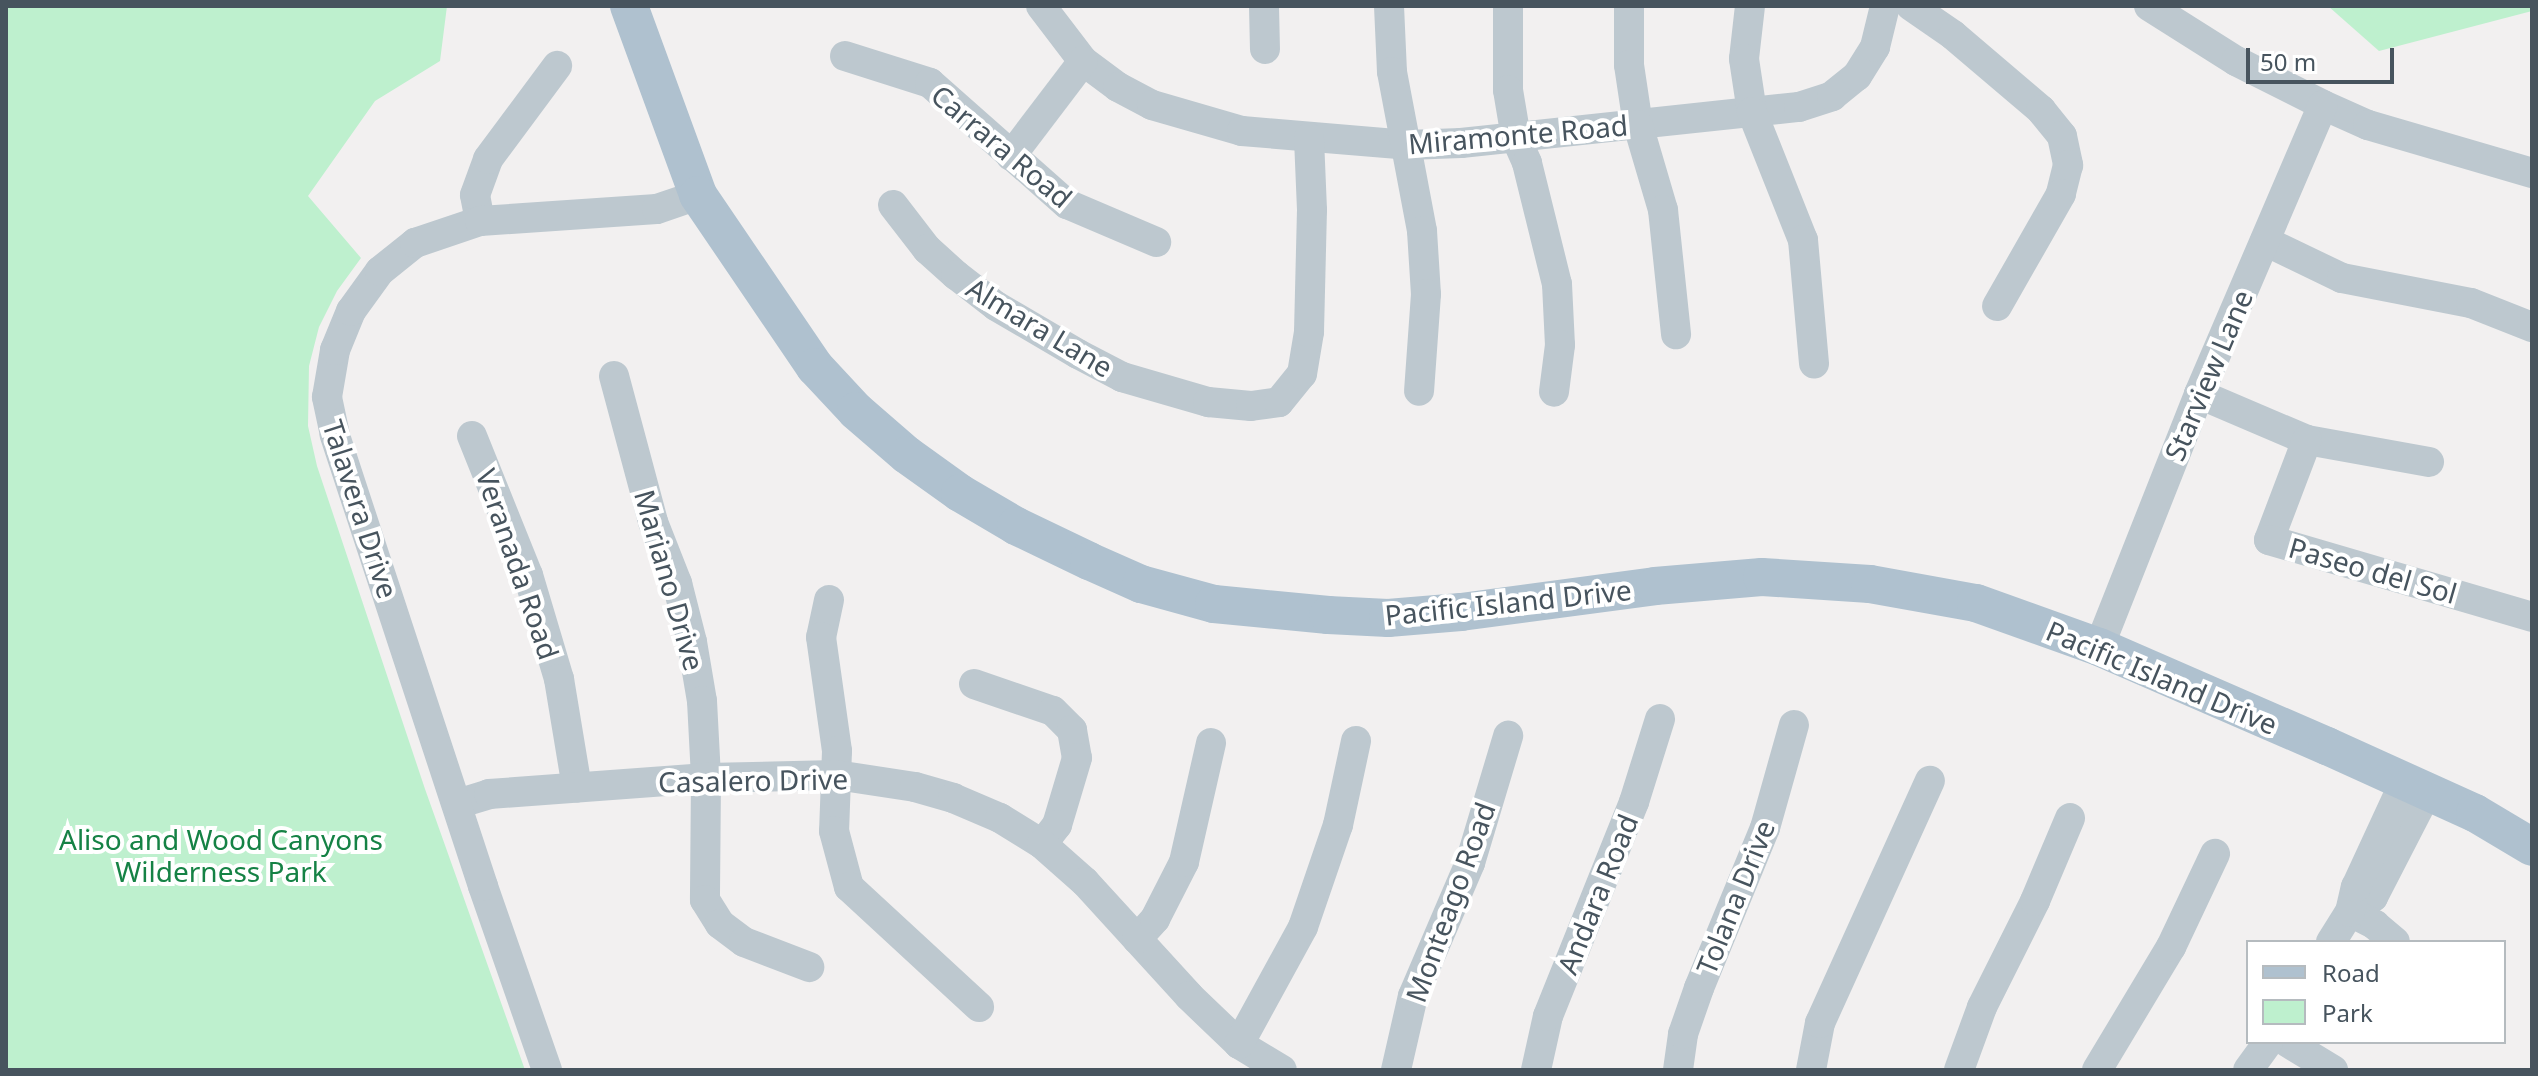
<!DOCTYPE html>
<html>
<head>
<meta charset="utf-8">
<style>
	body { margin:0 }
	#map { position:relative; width:2538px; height:1076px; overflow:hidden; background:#f2f0f0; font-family:"Noto Sans",sans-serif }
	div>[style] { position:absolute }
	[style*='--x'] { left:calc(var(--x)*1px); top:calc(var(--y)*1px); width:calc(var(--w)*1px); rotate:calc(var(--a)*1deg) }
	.green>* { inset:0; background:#bef0ce }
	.minor>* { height:30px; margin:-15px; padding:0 15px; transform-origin:15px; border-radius:15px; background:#bdc8cf }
	.major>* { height:38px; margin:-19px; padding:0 19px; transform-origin:19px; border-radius:19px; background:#afc1cf }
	span { translate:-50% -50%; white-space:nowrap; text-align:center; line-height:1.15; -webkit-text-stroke:8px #fff; paint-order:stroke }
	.street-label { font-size:28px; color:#47545e }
	.park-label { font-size:28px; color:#158245 }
	.frame { position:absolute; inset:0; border:8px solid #47545e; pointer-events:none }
	.legend { position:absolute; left:2246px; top:940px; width:260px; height:104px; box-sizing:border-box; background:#fff; border:2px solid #b5bbbf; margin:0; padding:10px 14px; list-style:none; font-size:24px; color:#47545e }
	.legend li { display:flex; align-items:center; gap:16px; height:40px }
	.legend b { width:40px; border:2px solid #b5bbbf }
	.scale { position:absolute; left:2246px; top:48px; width:148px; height:36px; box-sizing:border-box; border:4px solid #47545e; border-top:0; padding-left:10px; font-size:24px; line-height:28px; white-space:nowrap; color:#47545e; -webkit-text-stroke:6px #fff; paint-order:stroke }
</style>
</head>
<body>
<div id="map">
	<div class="green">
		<div style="clip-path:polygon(6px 6px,447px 6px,440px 61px,375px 101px,308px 196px,361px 258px,337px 291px,319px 327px,309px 366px,308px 426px,317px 466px,425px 789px,525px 1070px,6px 1070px)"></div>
		<div style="clip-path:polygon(2328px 6px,2532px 6px,2532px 11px,2379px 51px)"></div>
	</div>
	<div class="minor">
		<div style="--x:1041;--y:6;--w:69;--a:52.6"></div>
		<div style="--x:1083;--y:61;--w:44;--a:36.6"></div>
		<div style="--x:1118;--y:87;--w:38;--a:28"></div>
		<div style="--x:1152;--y:105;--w:94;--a:16.1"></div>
		<div style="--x:1242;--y:131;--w:166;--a:4.8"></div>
		<div style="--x:1407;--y:145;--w:54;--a:-2.1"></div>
		<div style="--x:1461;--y:143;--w:340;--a:-6.1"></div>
		<div style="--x:1799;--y:107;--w:35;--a:-18"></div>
		<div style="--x:1832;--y:96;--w:32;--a:-39"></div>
		<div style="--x:1857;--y:76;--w:34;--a:-58"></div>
		<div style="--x:1875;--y:47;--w:42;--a:-76.3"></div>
		<div style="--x:1264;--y:6;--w:43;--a:88.7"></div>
		<div style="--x:1389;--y:6;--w:66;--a:87.4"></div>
		<div style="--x:1392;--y:72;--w:162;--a:79.3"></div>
		<div style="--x:1422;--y:231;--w:63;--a:86.4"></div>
		<div style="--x:1426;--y:294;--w:97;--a:94.1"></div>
		<div style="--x:1508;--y:6;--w:84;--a:90"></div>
		<div style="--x:1508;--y:90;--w:49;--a:80.5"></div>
		<div style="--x:1516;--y:138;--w:27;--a:66"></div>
		<div style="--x:1527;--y:163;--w:125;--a:76.1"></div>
		<div style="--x:1557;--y:284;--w:61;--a:87.2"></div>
		<div style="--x:1560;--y:345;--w:47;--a:97.3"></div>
		<div style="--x:1629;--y:6;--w:59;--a:90"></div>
		<div style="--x:1629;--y:65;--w:61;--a:81.5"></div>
		<div style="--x:1638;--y:125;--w:89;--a:73.6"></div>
		<div style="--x:1663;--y:210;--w:125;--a:84"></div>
		<div style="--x:1750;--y:6;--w:53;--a:96.5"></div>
		<div style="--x:1744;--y:59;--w:54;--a:81.4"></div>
		<div style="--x:1752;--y:112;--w:138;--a:68.3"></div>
		<div style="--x:1803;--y:240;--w:124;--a:84.9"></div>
		<div style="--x:1911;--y:6;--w:51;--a:34.6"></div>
		<div style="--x:1953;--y:35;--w:116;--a:40.4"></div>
		<div style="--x:2041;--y:110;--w:33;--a:51"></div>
		<div style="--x:2062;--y:136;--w:30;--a:78"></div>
		<div style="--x:2068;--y:165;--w:30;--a:104"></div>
		<div style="--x:2061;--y:194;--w:129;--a:119.7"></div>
		<div style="--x:2149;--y:6;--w:103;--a:32.3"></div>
		<div style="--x:2236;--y:61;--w:97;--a:26.8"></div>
		<div style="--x:2323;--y:105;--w:49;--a:24"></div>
		<div style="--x:2368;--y:125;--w:171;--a:16.3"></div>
		<div style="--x:845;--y:56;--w:89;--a:17.6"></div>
		<div style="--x:930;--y:83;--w:183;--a:41.5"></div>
		<div style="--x:1067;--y:204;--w:97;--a:23.1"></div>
		<div style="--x:1011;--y:156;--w:119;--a:-52.8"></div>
		<div style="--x:893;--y:205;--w:56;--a:52.3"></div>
		<div style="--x:927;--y:249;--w:39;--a:42"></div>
		<div style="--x:956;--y:275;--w:51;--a:37.8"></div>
		<div style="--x:996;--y:306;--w:95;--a:30.3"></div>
		<div style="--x:1078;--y:354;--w:50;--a:27.6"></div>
		<div style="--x:1122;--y:377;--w:90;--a:16.2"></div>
		<div style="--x:1208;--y:402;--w:43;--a:5.3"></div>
		<div style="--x:1251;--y:406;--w:28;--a:-8"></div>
		<div style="--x:1279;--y:402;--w:36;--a:-51"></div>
		<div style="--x:1302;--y:374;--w:43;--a:-80.5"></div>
		<div style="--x:1309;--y:332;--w:122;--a:-88.6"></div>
		<div style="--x:1312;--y:210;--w:72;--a:-92.4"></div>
		<div style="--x:480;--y:221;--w:26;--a:-101"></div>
		<div style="--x:475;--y:195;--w:38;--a:-70"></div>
		<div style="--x:488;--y:159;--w:116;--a:-53.4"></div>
		<div style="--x:2265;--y:241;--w:85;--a:25.7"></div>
		<div style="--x:2342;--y:278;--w:131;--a:11"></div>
		<div style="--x:2471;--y:303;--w:66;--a:21.5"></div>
		<div style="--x:614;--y:376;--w:151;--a:75"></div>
		<div style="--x:653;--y:522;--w:66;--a:68.5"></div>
		<div style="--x:677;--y:583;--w:61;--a:75.7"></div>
		<div style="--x:692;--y:642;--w:60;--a:80.4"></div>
		<div style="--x:702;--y:701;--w:77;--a:87"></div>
		<div style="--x:706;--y:778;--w:122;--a:90.5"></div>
		<div style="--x:705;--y:900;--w:28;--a:58"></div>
		<div style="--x:720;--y:924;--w:30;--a:37"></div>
		<div style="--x:744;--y:942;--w:70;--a:21"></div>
		<div style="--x:2199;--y:394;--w:117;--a:23.1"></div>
		<div style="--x:2307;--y:440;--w:124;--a:10.2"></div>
		<div style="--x:472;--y:436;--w:150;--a:68.1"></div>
		<div style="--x:528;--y:575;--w:109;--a:73.4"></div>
		<div style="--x:559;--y:679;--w:110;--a:80.6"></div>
		<div style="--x:2307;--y:440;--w:107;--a:110.8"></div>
		<div style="--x:2269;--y:540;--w:274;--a:16.3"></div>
		<div style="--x:829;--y:600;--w:38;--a:102"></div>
		<div style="--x:821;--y:637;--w:115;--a:82"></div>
		<div style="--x:837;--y:751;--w:80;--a:92.1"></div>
		<div style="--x:834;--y:831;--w:58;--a:75"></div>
		<div style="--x:849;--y:887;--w:177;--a:42.7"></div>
		<div style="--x:2099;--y:647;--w:272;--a:-68.4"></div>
		<div style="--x:2199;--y:394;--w:314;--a:-66.8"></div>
		<div style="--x:974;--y:684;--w:83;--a:18.9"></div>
		<div style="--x:1053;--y:711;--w:27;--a:45"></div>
		<div style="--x:1072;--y:730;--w:28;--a:80"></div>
		<div style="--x:1077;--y:758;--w:70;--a:106.6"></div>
		<div style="--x:1057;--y:825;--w:24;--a:128"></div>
		<div style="--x:457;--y:804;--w:34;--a:-17"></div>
		<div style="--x:489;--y:794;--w:218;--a:-4.2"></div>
		<div style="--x:706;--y:778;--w:130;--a:-1.3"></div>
		<div style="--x:836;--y:775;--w:80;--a:8.6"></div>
		<div style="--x:915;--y:787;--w:40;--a:16"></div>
		<div style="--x:953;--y:798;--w:51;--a:23.1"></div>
		<div style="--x:1000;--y:818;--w:49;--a:31.8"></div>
		<div style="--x:1042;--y:844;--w:57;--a:41.5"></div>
		<div style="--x:1085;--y:882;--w:154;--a:47.6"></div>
		<div style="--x:1189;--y:996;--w:69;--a:43.8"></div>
		<div style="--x:1239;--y:1044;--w:50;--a:31.2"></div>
		<div style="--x:2362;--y:904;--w:13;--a:-32"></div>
		<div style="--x:2373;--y:897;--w:120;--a:-62.8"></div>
		<div style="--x:2350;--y:912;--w:28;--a:27"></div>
		<div style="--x:2375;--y:925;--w:26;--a:40"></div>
		<div style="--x:1137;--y:939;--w:27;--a:-48"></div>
		<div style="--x:1155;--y:919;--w:64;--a:-63"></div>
		<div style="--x:1184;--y:862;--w:122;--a:-77.2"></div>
		<div style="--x:2331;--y:942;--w:36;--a:-58"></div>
		<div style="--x:2350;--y:912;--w:26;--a:-77"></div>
		<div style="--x:2356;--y:887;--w:117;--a:-65.2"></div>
		<div style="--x:2287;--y:1042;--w:54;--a:31.3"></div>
		<div style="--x:1239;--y:1044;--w:133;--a:-61.3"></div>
		<div style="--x:1303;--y:927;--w:108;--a:-71.1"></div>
		<div style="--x:1338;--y:825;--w:86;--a:-77.9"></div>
		<div style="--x:547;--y:1070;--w:195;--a:-109.2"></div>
		<div style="--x:483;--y:886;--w:475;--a:-108.2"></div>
		<div style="--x:335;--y:435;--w:39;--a:-102"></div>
		<div style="--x:327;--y:397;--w:48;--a:-80.3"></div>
		<div style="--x:335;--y:350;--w:42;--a:-67.7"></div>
		<div style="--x:351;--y:311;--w:49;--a:-54.1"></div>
		<div style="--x:380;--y:271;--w:45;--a:-38.7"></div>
		<div style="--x:415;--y:243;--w:69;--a:-18.7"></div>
		<div style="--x:480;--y:221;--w:177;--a:-3.9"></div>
		<div style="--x:657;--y:209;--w:43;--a:-18.9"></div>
		<div style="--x:1396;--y:1070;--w:76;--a:-77.1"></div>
		<div style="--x:1413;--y:996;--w:145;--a:-66.8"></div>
		<div style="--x:1470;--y:863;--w:133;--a:-73.3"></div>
		<div style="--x:1536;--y:1070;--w:55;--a:-77.5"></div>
		<div style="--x:1548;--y:1016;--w:231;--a:-68.1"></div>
		<div style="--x:1634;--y:802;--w:87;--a:-72.6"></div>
		<div style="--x:1678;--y:1070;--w:36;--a:-82"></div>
		<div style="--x:1683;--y:1034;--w:49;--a:-70.8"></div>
		<div style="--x:1699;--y:988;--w:173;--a:-67.6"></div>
		<div style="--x:1765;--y:828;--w:107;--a:-74.3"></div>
		<div style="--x:1811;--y:1070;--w:48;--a:-79.2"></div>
		<div style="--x:1820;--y:1023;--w:266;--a:-65.6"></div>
		<div style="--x:1959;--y:1070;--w:67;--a:-69.9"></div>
		<div style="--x:1982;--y:1007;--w:119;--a:-63.4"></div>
		<div style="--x:2035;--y:901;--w:90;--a:-67.1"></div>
		<div style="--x:2097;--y:1070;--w:144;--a:-59"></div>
		<div style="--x:2171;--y:947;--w:103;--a:-64.7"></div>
		<div style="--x:2248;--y:1070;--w:34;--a:-54"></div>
	</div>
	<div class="major">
		<div style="--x:629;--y:6;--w:201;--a:69.9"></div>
		<div style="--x:698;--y:195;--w:208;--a:55.8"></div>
		<div style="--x:815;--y:367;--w:60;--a:47"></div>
		<div style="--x:856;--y:411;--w:67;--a:40.8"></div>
		<div style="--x:907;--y:455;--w:65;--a:35.6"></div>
		<div style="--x:960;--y:493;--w:65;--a:30.5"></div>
		<div style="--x:1016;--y:526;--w:81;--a:25.6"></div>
		<div style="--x:1089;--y:561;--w:57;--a:23.9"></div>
		<div style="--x:1141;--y:584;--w:76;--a:15.3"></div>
		<div style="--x:1214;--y:604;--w:115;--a:5.5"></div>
		<div style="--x:1328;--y:615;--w:60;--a:2.9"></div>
		<div style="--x:1388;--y:618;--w:73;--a:-4.7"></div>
		<div style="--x:1461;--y:612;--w:196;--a:-7.6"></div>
		<div style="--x:1655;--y:586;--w:107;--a:-4.8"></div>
		<div style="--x:1762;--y:577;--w:108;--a:3.7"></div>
		<div style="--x:1870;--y:584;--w:108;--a:10.2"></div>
		<div style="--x:1976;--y:603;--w:131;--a:19.7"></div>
		<div style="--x:2099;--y:647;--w:249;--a:23.5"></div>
		<div style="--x:2327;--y:746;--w:162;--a:24.4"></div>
		<div style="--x:2475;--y:813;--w:66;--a:30.8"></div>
	</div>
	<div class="street-label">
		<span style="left:1518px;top:134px;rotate:-5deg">Miramonte Road</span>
		<span style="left:1002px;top:146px;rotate:40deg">Carrara Road</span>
		<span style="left:1040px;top:327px;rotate:31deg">Almara Lane</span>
		<span style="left:2208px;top:375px;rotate:-67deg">Starview Lane</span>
		<span style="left:361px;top:509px;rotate:72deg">Talavera Drive</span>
		<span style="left:518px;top:564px;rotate:71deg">Veranada Road</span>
		<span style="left:2373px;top:570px;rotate:16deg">Paseo del Sol</span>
		<span style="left:670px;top:580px;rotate:74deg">Mariano Drive</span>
		<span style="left:1508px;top:602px;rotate:-6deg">Pacific Island Drive</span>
		<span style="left:2162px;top:677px;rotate:23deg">Pacific Island Drive</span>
		<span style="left:753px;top:780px;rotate:-1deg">Casalero Drive</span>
		<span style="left:1597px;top:894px;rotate:-68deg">Andara Road</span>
		<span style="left:1735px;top:897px;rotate:-68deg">Tolana Drive</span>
		<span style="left:1450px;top:902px;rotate:-70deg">Monteago Road</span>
	</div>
	<div class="park-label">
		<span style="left:221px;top:855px">Aliso and Wood Canyons<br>Wilderness Park</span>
	</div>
	<div class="frame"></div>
	<ul class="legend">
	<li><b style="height:10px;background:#afc1cf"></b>Road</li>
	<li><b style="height:22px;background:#bef0ce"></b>Park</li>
	</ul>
	<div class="scale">50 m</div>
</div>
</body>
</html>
